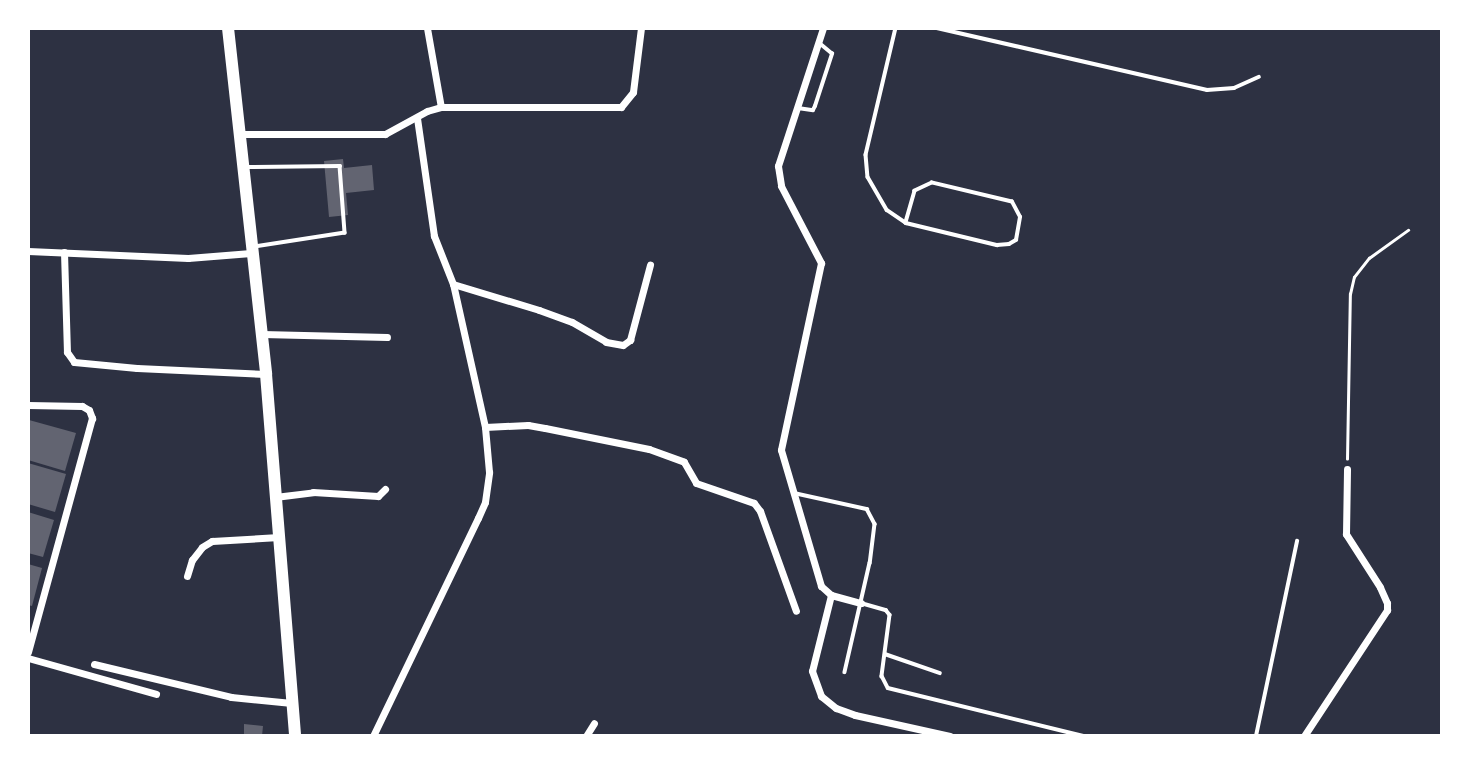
<!DOCTYPE html>
<html>
<head>
<meta charset="utf-8">
<style>
	body { margin:0 }
	#map { position:relative; width:1470px; height:764px; overflow:hidden; background:#2d3142; font-family:"Exo 2",sans-serif }
	div>[style] { position:absolute }
	[style*='--x'] { left:calc(var(--x)*1px); top:calc(var(--y)*1px); width:calc(var(--w)*1px); rotate:calc(var(--a)*1deg) }
	.building>* { inset:0; background:#626471 }
	.path>* { height:2.5px; margin:-1.25px; padding:0 1.25px; transform-origin:1.25px; border-radius:1.25px; background:#fff }
	.service>* { height:3.5px; margin:-1.75px; padding:0 1.75px; transform-origin:1.75px; border-radius:1.75px; background:#fff }
	.minor>* { height:7px; margin:-3.5px; padding:0 3.5px; transform-origin:3.5px; border-radius:3.5px; background:#fff }
	.trunk>* { height:12px; margin:-6px; padding:0 6px; transform-origin:6px; border-radius:6px; background:#fff }
	span { translate:-50% -50%; white-space:nowrap; text-align:center; line-height:1.15; -webkit-text-stroke:5px #fff; paint-order:stroke }
	.frame { position:absolute; inset:0; border:30px solid #fff; pointer-events:none }
</style>
</head>
<body>
<div id="map">
	<div class="building">
		<div style="clip-path:polygon(343px 159px,344px 168px,372px 165px,374px 190px,346px 193px,348px 215px,329px 217px,324px 161px)"></div>
		<div style="clip-path:polygon(29px 420px,76px 433px,65px 471px,28px 460px)"></div>
		<div style="clip-path:polygon(28px 463px,66px 474px,55px 512px,28px 504px)"></div>
		<div style="clip-path:polygon(28px 512px,54px 520px,43px 557px,28px 553px)"></div>
		<div style="clip-path:polygon(28px 564px,42px 568px,32px 606px,28px 605px)"></div>
		<div style="clip-path:polygon(244px 724px,263px 726px,262px 736px,244px 736px)"></div>
	</div>
	<div class="path">
		<div style="--x:1347;--y:459;--w:165;--a:-89"></div>
		<div style="--x:1350;--y:294;--w:17;--a:-77"></div>
		<div style="--x:1354;--y:277;--w:24;--a:-52"></div>
		<div style="--x:1369;--y:258;--w:48;--a:-35.7"></div>
	</div>
	<div class="service">
		<div style="--x:896;--y:28;--w:130;--a:103.3"></div>
		<div style="--x:866;--y:155;--w:22;--a:85"></div>
		<div style="--x:868;--y:177;--w:38;--a:60"></div>
		<div style="--x:887;--y:210;--w:23;--a:34"></div>
		<div style="--x:906;--y:223;--w:94;--a:13.6"></div>
		<div style="--x:997;--y:245;--w:12;--a:-5"></div>
		<div style="--x:1009;--y:244;--w:8;--a:-30"></div>
		<div style="--x:1016;--y:240;--w:23;--a:-80"></div>
		<div style="--x:1020;--y:217;--w:17;--a:-118"></div>
		<div style="--x:1012;--y:202;--w:82;--a:-166.6"></div>
		<div style="--x:932;--y:183;--w:19;--a:155"></div>
		<div style="--x:915;--y:191;--w:33;--a:106"></div>
		<div style="--x:937;--y:28;--w:277;--a:12.9"></div>
		<div style="--x:1207;--y:90;--w:27;--a:-4"></div>
		<div style="--x:1234;--y:88;--w:27;--a:-24"></div>
		<div style="--x:798;--y:108;--w:15;--a:8"></div>
		<div style="--x:813;--y:110;--w:4;--a:-63"></div>
		<div style="--x:815;--y:106;--w:55;--a:-71.9"></div>
		<div style="--x:832;--y:54;--w:16;--a:-140"></div>
		<div style="--x:245;--y:167;--w:95;--a:-0.6"></div>
		<div style="--x:340;--y:166;--w:67;--a:85.7"></div>
		<div style="--x:345;--y:233;--w:91;--a:171.2"></div>
		<div style="--x:794;--y:493;--w:75;--a:12.4"></div>
		<div style="--x:867;--y:509;--w:17;--a:62"></div>
		<div style="--x:875;--y:524;--w:39;--a:97"></div>
		<div style="--x:870;--y:563;--w:112;--a:102.9"></div>
		<div style="--x:861;--y:603;--w:26;--a:16"></div>
		<div style="--x:886;--y:610;--w:6;--a:51"></div>
		<div style="--x:890;--y:615;--w:62;--a:97.5"></div>
		<div style="--x:882;--y:676;--w:13;--a:63"></div>
		<div style="--x:888;--y:688;--w:202;--a:13.8"></div>
		<div style="--x:885;--y:654;--w:58;--a:19.1"></div>
		<div style="--x:1256;--y:736;--w:199;--a:-78.1"></div>
	</div>
	<div class="minor">
		<div style="--x:427;--y:28;--w:80;--a:80"></div>
		<div style="--x:823;--y:28;--w:145;--a:108.1"></div>
		<div style="--x:778;--y:166;--w:20;--a:81"></div>
		<div style="--x:781;--y:186;--w:87;--a:62.5"></div>
		<div style="--x:821;--y:263;--w:191;--a:102.1"></div>
		<div style="--x:781;--y:450;--w:142;--a:73.6"></div>
		<div style="--x:821;--y:586;--w:13;--a:42"></div>
		<div style="--x:831;--y:595;--w:31;--a:15"></div>
		<div style="--x:239;--y:134;--w:146;--a:0"></div>
		<div style="--x:385;--y:134;--w:48;--a:-28.7"></div>
		<div style="--x:427;--y:111;--w:15;--a:-16"></div>
		<div style="--x:441;--y:107;--w:180;--a:0"></div>
		<div style="--x:621;--y:107;--w:19;--a:-51"></div>
		<div style="--x:633;--y:92;--w:64;--a:-82.9"></div>
		<div style="--x:28;--y:251;--w:160;--a:2.5"></div>
		<div style="--x:188;--y:258;--w:63;--a:-4.5"></div>
		<div style="--x:64;--y:252;--w:100;--a:88.3"></div>
		<div style="--x:67;--y:352;--w:12;--a:55"></div>
		<div style="--x:74;--y:362;--w:63;--a:5.4"></div>
		<div style="--x:137;--y:368;--w:129;--a:2.7"></div>
		<div style="--x:453;--y:284;--w:90;--a:16.8"></div>
		<div style="--x:539;--y:310;--w:35;--a:20"></div>
		<div style="--x:572;--y:322;--w:39;--a:30"></div>
		<div style="--x:606;--y:342;--w:17;--a:10"></div>
		<div style="--x:623;--y:345;--w:9;--a:-36"></div>
		<div style="--x:630;--y:340;--w:78;--a:-75.1"></div>
		<div style="--x:262;--y:334;--w:125;--a:1.4"></div>
		<div style="--x:28;--y:405;--w:54;--a:1.1"></div>
		<div style="--x:82;--y:406;--w:8;--a:30"></div>
		<div style="--x:89;--y:410;--w:9;--a:69"></div>
		<div style="--x:92;--y:418;--w:243;--a:105.3"></div>
		<div style="--x:485;--y:427;--w:43;--a:-2.7"></div>
		<div style="--x:528;--y:425;--w:17;--a:10"></div>
		<div style="--x:545;--y:428;--w:106;--a:11.4"></div>
		<div style="--x:649;--y:449;--w:37;--a:20"></div>
		<div style="--x:684;--y:462;--w:24;--a:60"></div>
		<div style="--x:696;--y:483;--w:61;--a:19"></div>
		<div style="--x:754;--y:503;--w:10;--a:53"></div>
		<div style="--x:760;--y:511;--w:106;--a:70.2"></div>
		<div style="--x:275;--y:497;--w:38;--a:-7"></div>
		<div style="--x:313;--y:492;--w:65;--a:3.5"></div>
		<div style="--x:378;--y:496;--w:10;--a:-45"></div>
		<div style="--x:187;--y:576;--w:17;--a:-73"></div>
		<div style="--x:192;--y:560;--w:16;--a:-52"></div>
		<div style="--x:202;--y:547;--w:12;--a:-31"></div>
		<div style="--x:212;--y:541;--w:67;--a:-3.4"></div>
		<div style="--x:831;--y:595;--w:78;--a:104"></div>
		<div style="--x:812;--y:671;--w:27;--a:70"></div>
		<div style="--x:821;--y:696;--w:19;--a:39"></div>
		<div style="--x:836;--y:708;--w:20;--a:20"></div>
		<div style="--x:855;--y:715;--w:97;--a:12.5"></div>
		<div style="--x:28;--y:658;--w:133;--a:15.7"></div>
		<div style="--x:94;--y:664;--w:141;--a:13.5"></div>
		<div style="--x:231;--y:697;--w:61;--a:5.6"></div>
		<div style="--x:373;--y:736;--w:242;--a:-64.3"></div>
		<div style="--x:478;--y:518;--w:17;--a:-66"></div>
		<div style="--x:485;--y:502;--w:30;--a:-82"></div>
		<div style="--x:489;--y:472;--w:45;--a:-95.1"></div>
		<div style="--x:485;--y:427;--w:147;--a:-102.6"></div>
		<div style="--x:453;--y:284;--w:52;--a:-111.6"></div>
		<div style="--x:434;--y:236;--w:119;--a:-98.2"></div>
		<div style="--x:586;--y:736;--w:15;--a:-58"></div>
		<div style="--x:1304;--y:736;--w:151;--a:-56.6"></div>
		<div style="--x:1387;--y:610;--w:7;--a:-90"></div>
		<div style="--x:1387;--y:603;--w:17;--a:-114"></div>
		<div style="--x:1380;--y:587;--w:63;--a:-122.7"></div>
		<div style="--x:1346;--y:534;--w:65;--a:-89.1"></div>
	</div>
	<div class="trunk">
		<div style="--x:228;--y:28;--w:348;--a:83.7"></div>
		<div style="--x:266;--y:374;--w:363;--a:85.4"></div>
	</div>
	<div class="frame"></div>
</div>
</body>
</html>
